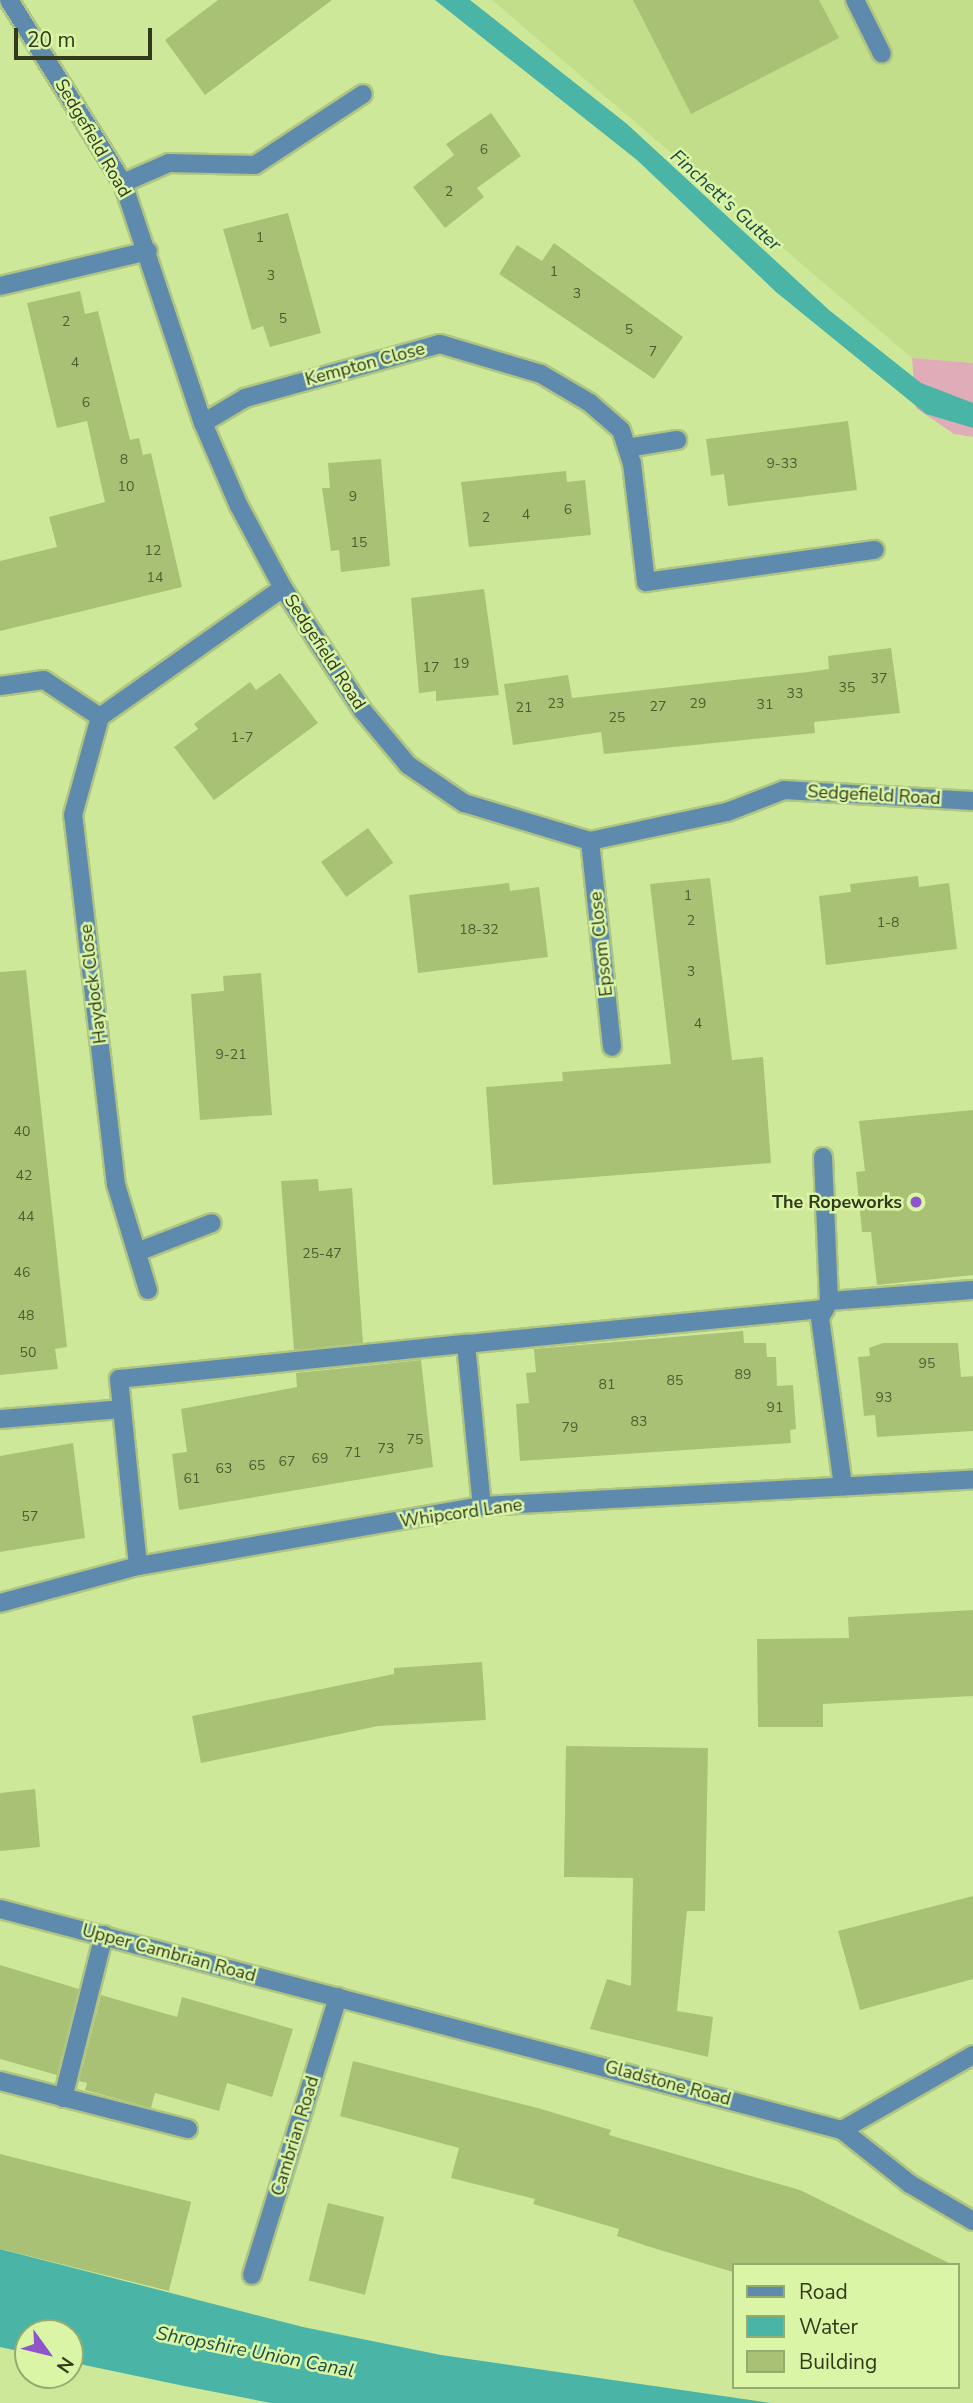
<!DOCTYPE html>
<html>
<head>
<meta charset="utf-8">
<style>
	body { margin:0 }
	#map { position:relative; width:973px; height:2403px; overflow:hidden; background:#cee89a; font-family:"Nunito Sans",sans-serif }
	div>[style] { position:absolute }
	[style*='--x'] { left:calc(var(--x)*1px); top:calc(var(--y)*1px); width:calc(var(--w)*1px); rotate:calc(var(--a)*1deg) }
	.built>* { inset:0; background:#c2de8a }
	.green>* { inset:0; background:#e0acb8 }
	.water>* { inset:0; background:#4ab5a7 }
	.building>* { inset:0; background:#a9c175; transform-origin:0 0 }
	.roads { filter:drop-shadow(2px 0 #afc581) drop-shadow(-2px 0 #afc581) drop-shadow(0 2px #afc581) drop-shadow(0 -2px #afc581) }
	.minor>* { height:18px; margin:-9px; padding:0 9px; transform-origin:9px; border-radius:9px; background:#5e8aad }
	.dots>* { width:19px; height:19px; translate:-50% -50%; box-sizing:border-box; border:4px solid #dbf5a7; border-radius:50% }
	span { translate:-50% -50%; white-space:nowrap; text-align:center; line-height:1.15; -webkit-text-stroke:5px #dbf5a7; paint-order:stroke }
	.number-label { font-size:14px; color:#4f5c32 }
	.number-label span { -webkit-text-stroke-width:0 }
	.street-label { font-size:18px; color:#313b1b }
	.poi-label { font-size:18px; color:#313b1b; font-weight:700 }
	.right { translate:-100% -50%; text-align:right }
	.water-label { font-size:19px; color:#1d4b45; font-style:italic }
	.legend { position:absolute; left:732px; top:2263px; width:228px; height:126px; box-sizing:border-box; background:#dbf5a7; border:2px solid #97ab6f; margin:0; padding:9px 12px; list-style:none; font-size:21px; color:#313b1b }
	.legend li { display:flex; align-items:center; gap:14px; height:35px }
	.legend b { width:35px; border:2px solid #97ab6f }
	.north { position:absolute; left:14px; top:2319px; width:70px; height:70px; box-sizing:border-box; background:#dbf5a7; border:2px solid #97ab6f; border-radius:50%; rotate:124deg; font-size:19px; font-weight:700; line-height:28px; text-align:center; color:#313b1b }
	.north::after { content:''; display:block; margin:auto; width:24px; height:32px; background:#8f55cd; clip-path:polygon(50% 0,100% 100%,50% 72%,0 100%) }
	.scale { position:absolute; left:14px; top:28px; width:138px; height:32px; box-sizing:border-box; border:4px solid #313b1b; border-top:0; padding-left:9px; font-size:21px; line-height:24px; white-space:nowrap; color:#313b1b; -webkit-text-stroke:5px #dbf5a7; paint-order:stroke }
</style>
</head>
<body>
<div id="map">
	<div class="built">
		<div style="clip-path:polygon(492px 0,973px 0,973px 363px,912px 358px)"></div>
	</div>
	<div class="green">
		<div style="clip-path:polygon(912px 358px,973px 363px,973px 437px,954px 434px,916px 408px)"></div>
	</div>
	<div class="water">
		<div style="clip-path:polygon(435px 0,470px 0,627px 124px,829px 310px,921px 383px,973px 403px,973px 428px,926px 414px,776px 292px,637px 160px)"></div>
		<div style="clip-path:polygon(0 2249px,303px 2327px,441px 2355px,771px 2403px,271px 2403px,184px 2386px,70px 2362px,70px 2333px,28px 2333px,28px 2353px,0 2347px)"></div>
	</div>
	<div class="building">
		<div style="clip-path:polygon(218px 0,332px 0,205px 95px,165px 40px)"></div>
		<div style="clip-path:polygon(633px 0,819px 0,839px 38px,691px 114px)"></div>
		<div style="clip-path:polygon(491px 113px,521px 156px,477px 188px,484px 197px,445px 228px,413px 187px,454px 155px,446px 144px)"></div>
		<div style="clip-path:polygon(288px 213px,321px 333px,270px 347px,263px 326px,252px 330px,223px 229px)"></div>
		<div style="clip-path:polygon(554px 243px,683px 337px,654px 379px,499px 274px,517px 245px,542px 261px)"></div>
		<div style="clip-path:polygon(80px 291px,85px 314px,98px 311px,130px 440px,139px 438px,143px 455px,151px 453px,182px 587px,0 631px,0 561px,57px 547px,49px 517px,105px 502px,87px 421px,57px 428px,27px 303px)"></div>
		<div style="clip-path:polygon(848px 421px,857px 490px,728px 506px,724px 474px,711px 476px,706px 439px)"></div>
		<div style="clip-path:polygon(381px 459px,390px 566px,341px 572px,339px 550px,331px 551px,322px 488px,330px 488px,328px 463px)"></div>
		<div style="clip-path:polygon(566px 471px,567px 482px,585px 480px,591px 535px,469px 547px,461px 482px)"></div>
		<div style="clip-path:polygon(484px 589px,499px 695px,436px 701px,436px 691px,419px 693px,411px 598px)"></div>
		<div style="clip-path:polygon(891px 648px,900px 713px,814px 722px,815px 733px,604px 754px,601px 732px,513px 745px,504px 684px,568px 675px,572px 698px,808px 672px,829px 669px,828px 656px)"></div>
		<div style="clip-path:polygon(280px 673px,318px 723px,214px 800px,174px 747px,198px 729px,194px 724px,250px 682px,256px 690px)"></div>
		<div style="left:368px;top:828px;width:43px;height:58px;rotate:54deg"></div>
		<div style="clip-path:polygon(918px 876px,919px 887px,949px 883px,957px 949px,826px 965px,819px 896px,851px 892px,850px 884px)"></div>
		<div style="clip-path:polygon(710px 878px,732px 1060px,763px 1057px,771px 1163px,493px 1185px,486px 1087px,563px 1081px,562px 1072px,671px 1064px,650px 884px)"></div>
		<div style="clip-path:polygon(509px 883px,510px 891px,539px 887px,548px 957px,418px 973px,409px 895px)"></div>
		<div style="clip-path:polygon(26px 970px,67px 1347px,55px 1349px,58px 1369px,0 1375px,0 972px)"></div>
		<div style="clip-path:polygon(261px 973px,272px 1115px,200px 1120px,191px 994px,224px 991px,223px 976px)"></div>
		<div style="clip-path:polygon(973px 1110px,973px 1275px,877px 1285px,871px 1232px,862px 1232px,856px 1172px,865px 1171px,859px 1121px)"></div>
		<div style="clip-path:polygon(318px 1179px,319px 1191px,352px 1188px,363px 1343px,294px 1350px,281px 1181px)"></div>
		<div style="clip-path:polygon(743px 1331px,744px 1343px,766px 1343px,767px 1357px,776px 1357px,777px 1386px,793px 1385px,796px 1429px,790px 1430px,791px 1443px,520px 1461px,516px 1404px,529px 1403px,526px 1373px,536px 1372px,534px 1349px)"></div>
		<div style="clip-path:polygon(883px 1343px,958px 1343px,961px 1377px,973px 1376px,973px 1431px,877px 1437px,875px 1415px,864px 1416px,858px 1357px,870px 1356px,869px 1348px)"></div>
		<div style="clip-path:polygon(421px 1360px,433px 1467px,179px 1510px,172px 1454px,187px 1452px,181px 1409px,297px 1387px,296px 1373px)"></div>
		<div style="clip-path:polygon(73px 1443px,85px 1538px,0 1552px,0 1456px)"></div>
		<div style="clip-path:polygon(973px 1610px,973px 1696px,823px 1704px,823px 1727px,758px 1727px,757px 1639px,849px 1638px,848px 1617px)"></div>
		<div style="clip-path:polygon(482px 1662px,486px 1720px,378px 1726px,201px 1763px,192px 1716px,394px 1674px,394px 1668px)"></div>
		<div style="clip-path:polygon(566px 1746px,708px 1748px,705px 1911px,687px 1911px,677px 2011px,713px 2017px,708px 2057px,590px 2029px,607px 1979px,631px 1986px,633px 1878px,564px 1877px)"></div>
		<div style="clip-path:polygon(35px 1789px,40px 1847px,0 1851px,0 1793px)"></div>
		<div style="clip-path:polygon(973px 1896px,973px 1979px,860px 2010px,838px 1931px)"></div>
		<div style="clip-path:polygon(0 1965px,79px 1989px,57px 2075px,0 2059px)"></div>
		<div style="clip-path:polygon(101px 1995px,177px 2017px,182px 1997px,293px 2029px,272px 2097px,227px 2083px,219px 2111px,155px 2093px,151px 2108px,85px 2090px,87px 2083px,79px 2081px)"></div>
		<div style="clip-path:polygon(353px 2061px,538px 2108px,611px 2130px,609px 2135px,800px 2190px,953px 2265px,733px 2265px,733px 2272px,650px 2247px,617px 2236px,619px 2229px,533px 2204px,535px 2199px,451px 2178px,459px 2148px,340px 2116px)"></div>
		<div style="left:0;top:2154px;width:197px;height:92px;rotate:14deg"></div>
		<div style="left:328px;top:2203px;width:58px;height:80px;rotate:14deg"></div>
	</div>
	<div class="roads">
		<div class="minor">
			<div style="--x:9;--y:0;--w:216;--a:58.1"></div>
			<div style="--x:123;--y:183;--w:253;--a:71.6"></div>
			<div style="--x:203;--y:423;--w:90;--a:66.6"></div>
			<div style="--x:239;--y:506;--w:93;--a:61.8"></div>
			<div style="--x:283;--y:588;--w:147;--a:57"></div>
			<div style="--x:363;--y:711;--w:70;--a:50.2"></div>
			<div style="--x:408;--y:765;--w:68;--a:34.2"></div>
			<div style="--x:464;--y:803;--w:132;--a:16.8"></div>
			<div style="--x:590;--y:841;--w:140;--a:-12"></div>
			<div style="--x:727;--y:812;--w:61;--a:-21.1"></div>
			<div style="--x:784;--y:790;--w:189;--a:3.3"></div>
			<div style="--x:855;--y:0;--w:60;--a:63.4"></div>
			<div style="--x:123;--y:183;--w:50;--a:-23.5"></div>
			<div style="--x:169;--y:163;--w:86;--a:1.3"></div>
			<div style="--x:255;--y:165;--w:129;--a:-33.3"></div>
			<div style="--x:0;--y:286;--w:152;--a:-13.3"></div>
			<div style="--x:203;--y:423;--w:49;--a:-30.8"></div>
			<div style="--x:245;--y:398;--w:202;--a:-15.5"></div>
			<div style="--x:440;--y:344;--w:105;--a:16.5"></div>
			<div style="--x:541;--y:374;--w:57;--a:30.6"></div>
			<div style="--x:590;--y:403;--w:41;--a:41.1"></div>
			<div style="--x:621;--y:430;--w:35;--a:72"></div>
			<div style="--x:632;--y:463;--w:120;--a:83.3"></div>
			<div style="--x:646;--y:582;--w:231;--a:-8"></div>
			<div style="--x:627;--y:448;--w:51;--a:-9.1"></div>
			<div style="--x:0;--y:686;--w:44;--a:-7.8"></div>
			<div style="--x:44;--y:680;--w:67;--a:33.5"></div>
			<div style="--x:590;--y:841;--w:207;--a:83.9"></div>
			<div style="--x:823;--y:1157;--w:144;--a:87.6"></div>
			<div style="--x:829;--y:1301;--w:19;--a:118"></div>
			<div style="--x:820;--y:1318;--w:170;--a:82.2"></div>
			<div style="--x:137;--y:1252;--w:80;--a:-21.1"></div>
			<div style="--x:148;--y:1290;--w:110;--a:-106.9"></div>
			<div style="--x:116;--y:1185;--w:372;--a:-96.6"></div>
			<div style="--x:73;--y:815;--w:102;--a:-74.6"></div>
			<div style="--x:100;--y:717;--w:224;--a:-35.2"></div>
			<div style="--x:829;--y:1301;--w:144;--a:-4.4"></div>
			<div style="--x:466;--y:1344;--w:361;--a:-5.6"></div>
			<div style="--x:0;--y:1419;--w:121;--a:-4.7"></div>
			<div style="--x:138;--y:1566;--w:188;--a:-95.8"></div>
			<div style="--x:119;--y:1379;--w:349;--a:-5.8"></div>
			<div style="--x:466;--y:1344;--w:163;--a:84.4"></div>
			<div style="--x:0;--y:1603;--w:143;--a:-15"></div>
			<div style="--x:138;--y:1566;--w:349;--a:-9.9"></div>
			<div style="--x:482;--y:1506;--w:492;--a:-3.1"></div>
			<div style="--x:0;--y:1909;--w:871;--a:14.71"></div>
			<div style="--x:842;--y:2130;--w:87;--a:38.5"></div>
			<div style="--x:910;--y:2184;--w:73;--a:30.4"></div>
			<div style="--x:0;--y:2081;--w:194;--a:14.3"></div>
			<div style="--x:63;--y:2098;--w:168;--a:-75.9"></div>
			<div style="--x:842;--y:2130;--w:151;--a:-29.8"></div>
			<div style="--x:252;--y:2275;--w:291;--a:-72.8"></div>
		</div>
	</div>
	<div class="dots">
		<div style="left:916px;top:1202px;background:#8f55cd"></div>
	</div>
	<div class="number-label">
		<span style="left:484px;top:150px">6</span>
		<span style="left:449px;top:192px">2</span>
		<span style="left:260px;top:238px">1</span>
		<span style="left:554px;top:272px">1</span>
		<span style="left:271px;top:276px">3</span>
		<span style="left:577px;top:294px">3</span>
		<span style="left:283px;top:319px">5</span>
		<span style="left:66px;top:322px">2</span>
		<span style="left:629px;top:330px">5</span>
		<span style="left:653px;top:352px">7</span>
		<span style="left:75px;top:363px">4</span>
		<span style="left:86px;top:403px">6</span>
		<span style="left:124px;top:460px">8</span>
		<span style="left:782px;top:464px">9-33</span>
		<span style="left:126px;top:487px">10</span>
		<span style="left:353px;top:497px">9</span>
		<span style="left:568px;top:510px">6</span>
		<span style="left:526px;top:515px">4</span>
		<span style="left:486px;top:518px">2</span>
		<span style="left:359px;top:543px">15</span>
		<span style="left:153px;top:551px">12</span>
		<span style="left:155px;top:578px">14</span>
		<span style="left:461px;top:664px">19</span>
		<span style="left:431px;top:668px">17</span>
		<span style="left:879px;top:679px">37</span>
		<span style="left:847px;top:688px">35</span>
		<span style="left:795px;top:694px">33</span>
		<span style="left:556px;top:704px">23</span>
		<span style="left:698px;top:704px">29</span>
		<span style="left:765px;top:705px">31</span>
		<span style="left:658px;top:707px">27</span>
		<span style="left:524px;top:708px">21</span>
		<span style="left:617px;top:718px">25</span>
		<span style="left:242px;top:738px">1-7</span>
		<span style="left:688px;top:896px">1</span>
		<span style="left:691px;top:921px">2</span>
		<span style="left:888px;top:923px">1-8</span>
		<span style="left:479px;top:930px">18-32</span>
		<span style="left:691px;top:972px">3</span>
		<span style="left:698px;top:1024px">4</span>
		<span style="left:231px;top:1055px">9-21</span>
		<span style="left:22px;top:1132px">40</span>
		<span style="left:24px;top:1176px">42</span>
		<span style="left:26px;top:1217px">44</span>
		<span style="left:322px;top:1254px">25-47</span>
		<span style="left:22px;top:1273px">46</span>
		<span style="left:26px;top:1316px">48</span>
		<span style="left:28px;top:1353px">50</span>
		<span style="left:927px;top:1364px">95</span>
		<span style="left:743px;top:1375px">89</span>
		<span style="left:675px;top:1381px">85</span>
		<span style="left:607px;top:1385px">81</span>
		<span style="left:884px;top:1398px">93</span>
		<span style="left:775px;top:1408px">91</span>
		<span style="left:639px;top:1422px">83</span>
		<span style="left:570px;top:1428px">79</span>
		<span style="left:415px;top:1440px">75</span>
		<span style="left:386px;top:1449px">73</span>
		<span style="left:353px;top:1453px">71</span>
		<span style="left:320px;top:1459px">69</span>
		<span style="left:287px;top:1462px">67</span>
		<span style="left:257px;top:1466px">65</span>
		<span style="left:224px;top:1469px">63</span>
		<span style="left:192px;top:1479px">61</span>
		<span style="left:30px;top:1517px">57</span>
	</div>
	<div class="street-label">
		<span style="left:93px;top:138px;rotate:60deg">Sedgefield Road</span>
		<span style="left:365px;top:364px;rotate:-15deg">Kempton Close</span>
		<span style="left:325px;top:652px;rotate:57deg">Sedgefield Road</span>
		<span style="left:874px;top:795px;rotate:3deg">Sedgefield Road</span>
		<span style="left:601px;top:944px;rotate:-96deg">Epsom Close</span>
		<span style="left:93px;top:984px;rotate:-97deg">Haydock Close</span>
		<span style="left:461px;top:1513px;rotate:-8deg">Whipcord Lane</span>
		<span style="left:169px;top:1953px;rotate:15deg">Upper Cambrian Road</span>
		<span style="left:668px;top:2083px;rotate:15deg">Gladstone Road</span>
		<span style="left:295px;top:2136px;rotate:-73deg">Cambrian Road</span>
	</div>
	<div class="poi-label">
		<span class="right" style="left:902px;top:1202px">The Ropeworks</span>
	</div>
	<div class="water-label">
		<span style="left:725px;top:201px;rotate:42deg">Finchett's Gutter</span>
		<span style="left:255px;top:2353px;rotate:11deg">Shropshire Union Canal</span>
	</div>
	<ul class="legend">
	<li><b style="height:9px;background:#5e8aad"></b>Road</li>
	<li><b style="height:19px;background:#4ab5a7"></b>Water</li>
	<li><b style="height:19px;background:#a9c175"></b>Building</li>
	</ul>
	<div class="north">N</div>
	<div class="scale">20 m</div>
</div>
</body>
</html>
